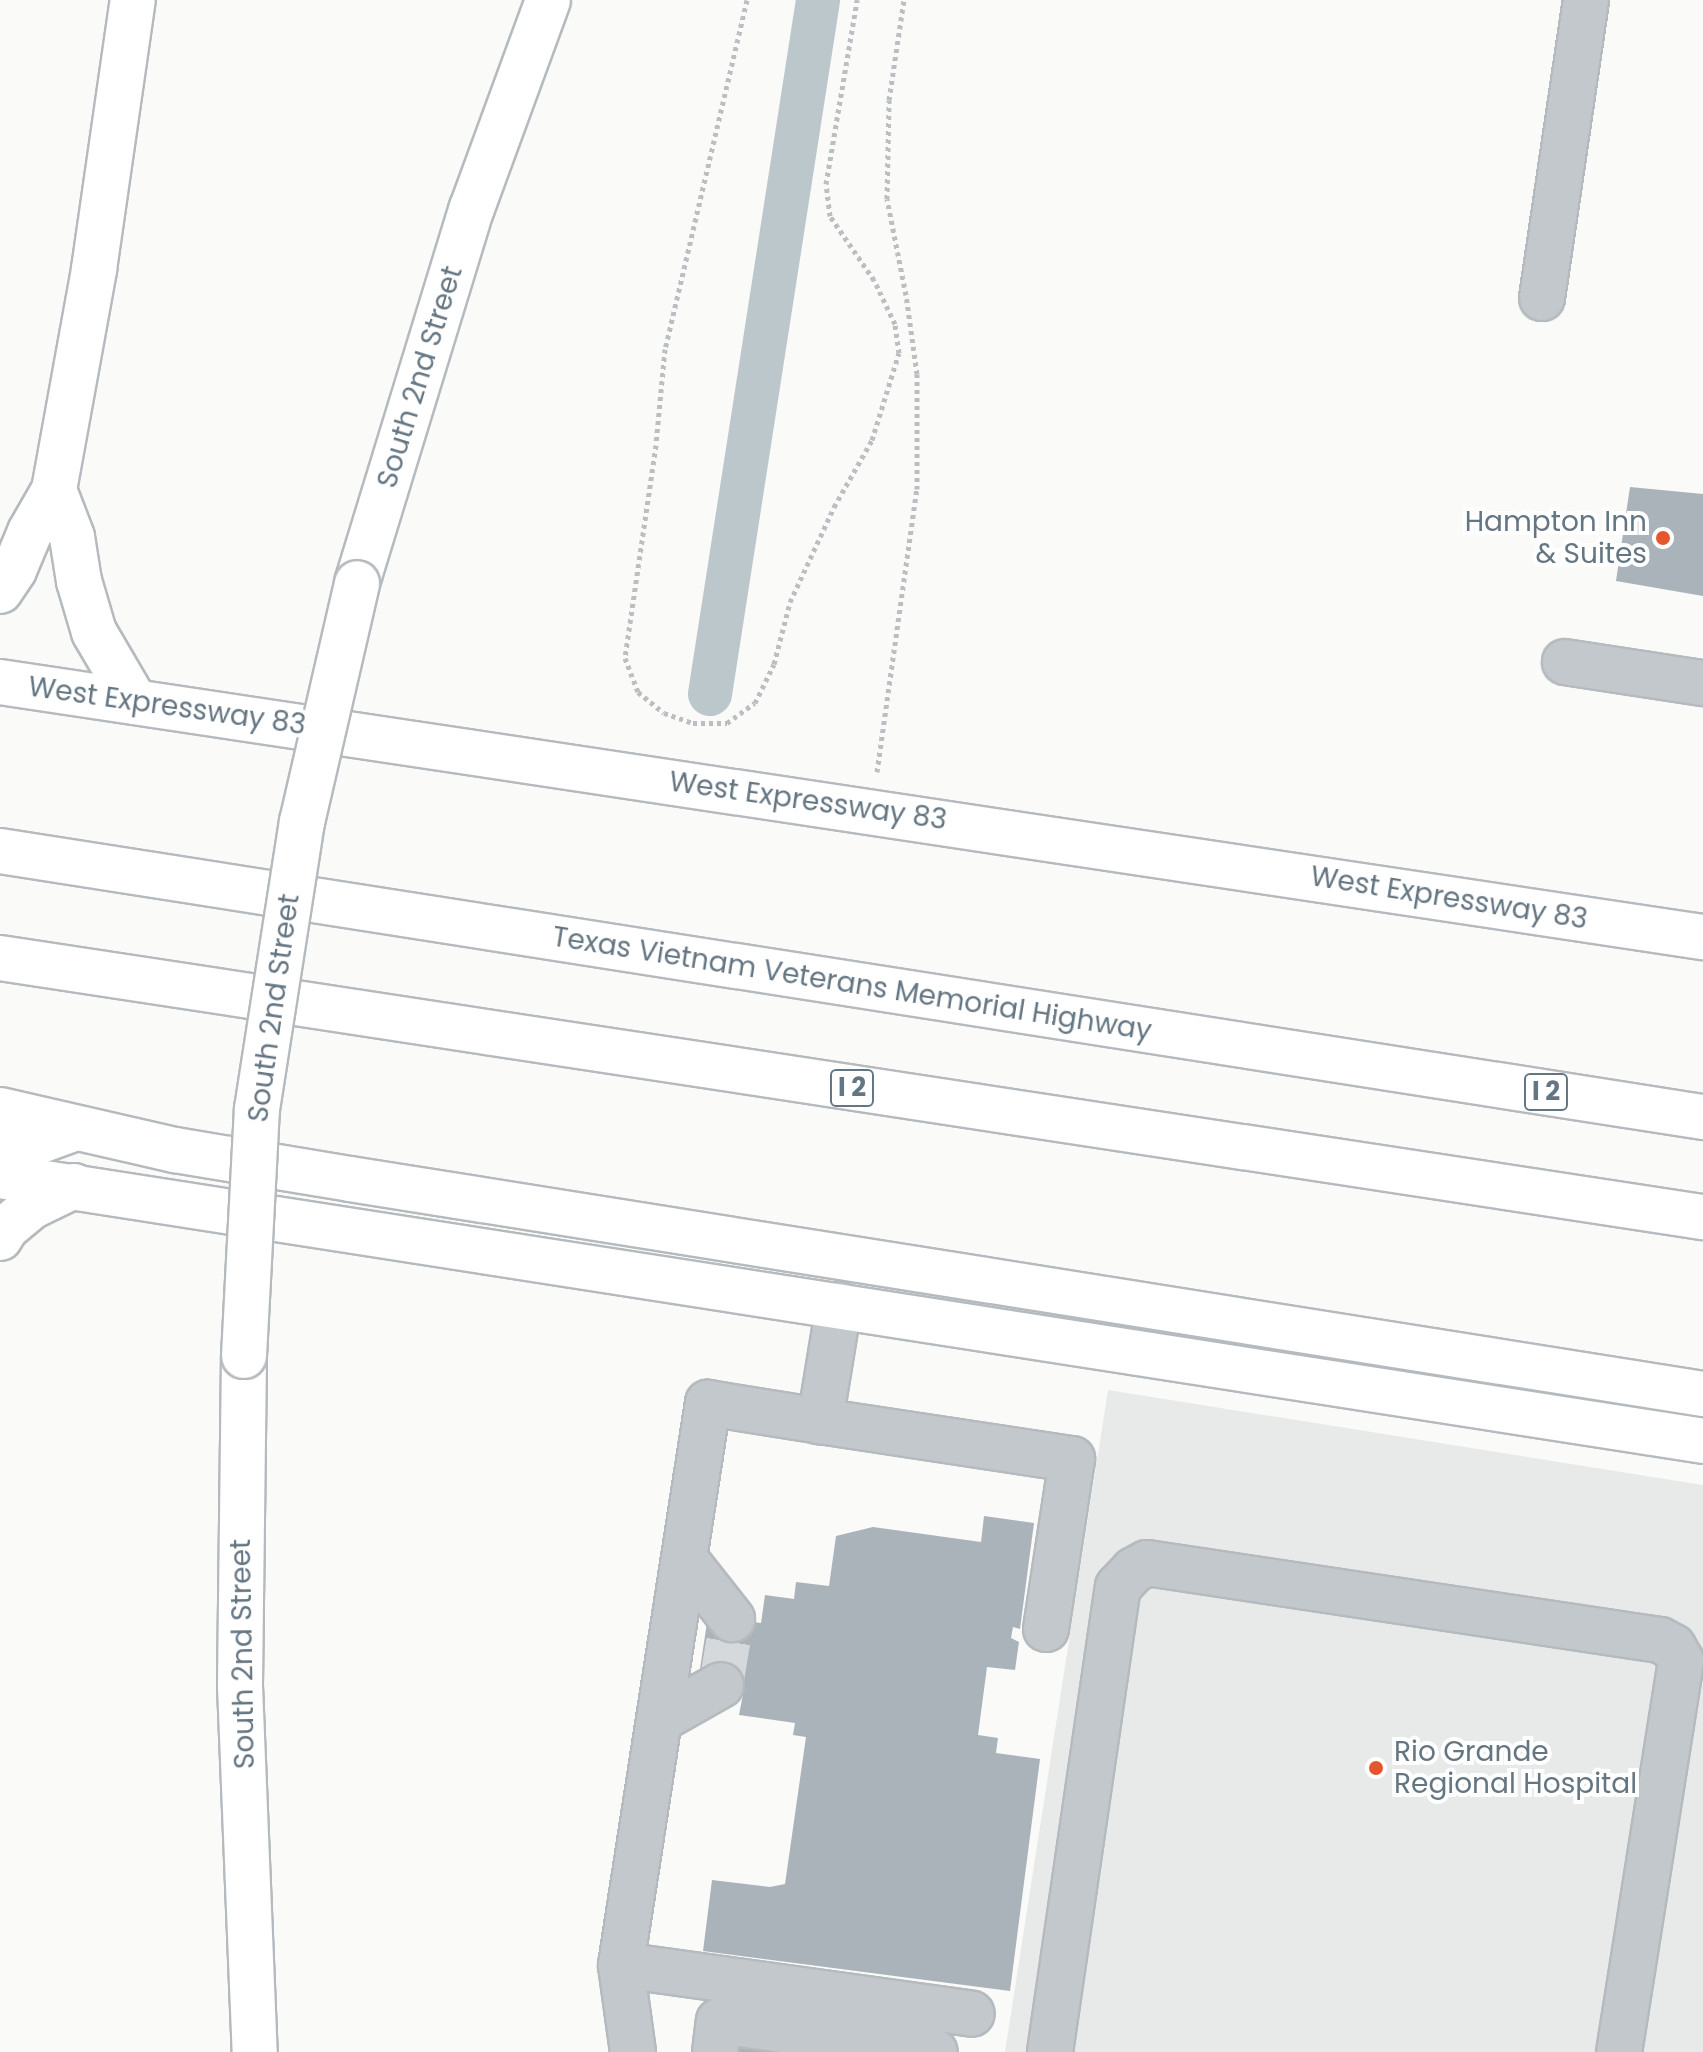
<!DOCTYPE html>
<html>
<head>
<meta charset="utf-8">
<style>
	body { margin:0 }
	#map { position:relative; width:1703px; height:2052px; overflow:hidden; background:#fafaf8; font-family:Poppins,sans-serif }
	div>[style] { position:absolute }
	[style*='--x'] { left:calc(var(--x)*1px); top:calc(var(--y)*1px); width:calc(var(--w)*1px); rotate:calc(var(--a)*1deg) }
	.built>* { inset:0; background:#e8e9e9 }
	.canal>* { height:44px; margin:-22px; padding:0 22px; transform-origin:22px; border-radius:22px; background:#bbc7cb }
	.building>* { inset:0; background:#aab3b9 }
	.minor-tunnel>* { height:44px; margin-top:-22px; transform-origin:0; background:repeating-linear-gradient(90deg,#d5d9db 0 44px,transparent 0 66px) }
	.path>* { height:5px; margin-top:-2.5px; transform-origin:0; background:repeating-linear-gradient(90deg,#bbbfc2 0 4px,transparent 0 8px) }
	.roads { filter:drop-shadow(2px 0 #b5babe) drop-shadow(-2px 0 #b5babe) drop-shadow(0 2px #b5babe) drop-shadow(0 -2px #b5babe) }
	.minor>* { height:44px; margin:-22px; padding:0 22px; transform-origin:22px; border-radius:22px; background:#c3c8cc }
	.major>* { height:44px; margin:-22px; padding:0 22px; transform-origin:22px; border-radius:22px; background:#fff }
	.highway>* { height:44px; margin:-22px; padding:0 22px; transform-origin:22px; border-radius:22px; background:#fff }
	.bridges { filter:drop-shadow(2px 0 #b5babe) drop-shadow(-2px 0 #b5babe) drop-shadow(0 2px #b5babe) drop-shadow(0 -2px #b5babe) }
	.major-bridge>* { height:44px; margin:-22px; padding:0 22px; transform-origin:22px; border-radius:22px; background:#fff }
	.dots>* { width:22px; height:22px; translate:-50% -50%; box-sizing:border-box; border:4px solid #fff; border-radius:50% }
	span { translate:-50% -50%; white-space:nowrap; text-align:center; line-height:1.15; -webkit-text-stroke:8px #fff; paint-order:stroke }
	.shield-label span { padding:2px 6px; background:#fff; border:2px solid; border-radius:6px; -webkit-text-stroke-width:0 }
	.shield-label { font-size:26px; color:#657683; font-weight:700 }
	.street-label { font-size:28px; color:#657683 }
	.poi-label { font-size:28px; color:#657683 }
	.right { translate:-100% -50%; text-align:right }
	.left { translate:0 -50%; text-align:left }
</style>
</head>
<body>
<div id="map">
	<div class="built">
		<div style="clip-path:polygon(1108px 1390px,1703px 1485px,1703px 2052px,1005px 2052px)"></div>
	</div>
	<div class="canal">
		<div style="--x:710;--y:694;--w:702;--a:-81.15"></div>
	</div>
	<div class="building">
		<div style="clip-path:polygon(1630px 487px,1703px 494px,1703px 596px,1616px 581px)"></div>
		<div style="clip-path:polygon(984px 1516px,1034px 1523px,1020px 1629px,1013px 1627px,1011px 1638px,1019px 1642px,1015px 1670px,987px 1667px,978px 1735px,998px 1738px,996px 1753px,1040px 1759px,1010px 1991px,703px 1951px,712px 1880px,770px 1887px,785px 1884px,806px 1737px,793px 1735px,795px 1723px,739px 1715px,744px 1689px,698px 1682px,708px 1616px,761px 1623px,765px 1595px,794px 1599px,796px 1582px,829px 1586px,836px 1536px,873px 1527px,981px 1542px)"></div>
		<div style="clip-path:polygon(730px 2042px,791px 2052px,729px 2052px)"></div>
	</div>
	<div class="minor-tunnel">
		<div style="--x:721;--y:1685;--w:67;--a:-80.5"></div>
	</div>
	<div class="path">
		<div style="--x:747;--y:0;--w:359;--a:103.2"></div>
		<div style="--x:665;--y:349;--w:96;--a:95.4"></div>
		<div style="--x:656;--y:445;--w:215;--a:98.3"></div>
		<div style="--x:625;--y:658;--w:36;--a:69"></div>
		<div style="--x:638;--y:692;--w:33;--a:39"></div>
		<div style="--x:664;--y:713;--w:31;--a:19"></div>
		<div style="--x:693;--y:723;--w:34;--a:0"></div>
		<div style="--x:727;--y:723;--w:34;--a:-36"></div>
		<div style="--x:755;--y:703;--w:43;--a:-64"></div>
		<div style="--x:774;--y:664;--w:64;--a:-75.5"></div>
		<div style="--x:790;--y:602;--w:105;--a:-65.1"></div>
		<div style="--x:834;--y:507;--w:77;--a:-60.4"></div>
		<div style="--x:872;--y:440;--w:91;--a:-72.8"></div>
		<div style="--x:899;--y:353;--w:29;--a:-98"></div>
		<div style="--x:895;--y:324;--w:49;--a:-115.5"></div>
		<div style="--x:874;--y:280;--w:78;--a:-124.5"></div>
		<div style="--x:830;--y:216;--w:32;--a:-97"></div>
		<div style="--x:826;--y:184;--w:187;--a:-80.4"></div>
		<div style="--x:877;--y:772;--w:286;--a:-82"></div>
		<div style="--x:917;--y:489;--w:115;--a:-90"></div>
		<div style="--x:917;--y:374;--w:80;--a:-97.9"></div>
		<div style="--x:906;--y:295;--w:98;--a:-101.2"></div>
		<div style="--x:887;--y:199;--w:99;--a:-88.8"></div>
		<div style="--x:889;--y:100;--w:101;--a:-81.5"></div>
	</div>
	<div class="roads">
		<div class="minor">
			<div style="--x:1542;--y:298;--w:301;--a:-81.6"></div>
			<div style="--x:1565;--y:662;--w:140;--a:8.7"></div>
			<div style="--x:839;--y:1305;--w:118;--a:99.3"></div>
			<div style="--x:820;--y:1421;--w:255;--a:8.6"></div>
			<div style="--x:1072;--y:1459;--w:172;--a:98.7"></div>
			<div style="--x:684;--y:1558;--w:78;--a:51.8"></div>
			<div style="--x:659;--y:1720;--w:71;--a:-29.4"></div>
			<div style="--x:621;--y:1965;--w:354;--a:7.9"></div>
			<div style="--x:633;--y:2052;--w:88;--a:-97.9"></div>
			<div style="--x:621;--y:1965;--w:569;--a:-81.2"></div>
			<div style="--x:708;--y:1403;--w:113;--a:9.1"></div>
			<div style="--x:715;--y:2052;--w:31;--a:-83"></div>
			<div style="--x:719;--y:2021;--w:218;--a:8.2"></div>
			<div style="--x:1050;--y:2052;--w:470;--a:-81.7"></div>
			<div style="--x:1118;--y:1587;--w:23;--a:-47"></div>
			<div style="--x:1134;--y:1570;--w:15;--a:-28"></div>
			<div style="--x:1147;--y:1563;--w:519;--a:8.54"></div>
			<div style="--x:1660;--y:1640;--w:15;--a:28"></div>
			<div style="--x:1673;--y:1647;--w:16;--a:60"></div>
			<div style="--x:1681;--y:1661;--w:396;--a:99"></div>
		</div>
		<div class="major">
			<div style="--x:54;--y:490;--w:50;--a:69"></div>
			<div style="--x:72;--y:537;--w:45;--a:81"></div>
			<div style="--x:79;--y:581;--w:53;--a:73.6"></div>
			<div style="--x:94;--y:632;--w:81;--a:59.6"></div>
			<div style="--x:357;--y:583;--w:392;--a:-73"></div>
			<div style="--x:472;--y:208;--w:221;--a:-69.9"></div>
			<div style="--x:0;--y:591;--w:25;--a:-56"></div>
			<div style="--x:14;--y:570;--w:41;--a:-67.2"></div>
			<div style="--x:30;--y:532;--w:48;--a:-60.3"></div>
			<div style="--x:54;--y:490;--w:225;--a:-79.7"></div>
			<div style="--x:94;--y:269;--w:272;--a:-81.8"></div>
			<div style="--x:0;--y:682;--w:1722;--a:8.52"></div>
			<div style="--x:0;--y:1176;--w:1723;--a:8.84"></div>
			<div style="--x:0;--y:1238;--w:12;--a:-59"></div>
			<div style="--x:6;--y:1228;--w:33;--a:-40"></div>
			<div style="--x:31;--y:1207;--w:48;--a:-26"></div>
			<div style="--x:244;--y:1356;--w:330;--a:90.7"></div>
			<div style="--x:240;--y:1686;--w:366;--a:87.7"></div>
		</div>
		<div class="highway">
			<div style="--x:0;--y:851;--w:1724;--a:8.88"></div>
			<div style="--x:0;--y:958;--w:1723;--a:8.65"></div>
			<div style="--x:0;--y:1110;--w:180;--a:12.9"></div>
			<div style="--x:175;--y:1150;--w:177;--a:9.4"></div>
			<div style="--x:350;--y:1179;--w:1370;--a:9.03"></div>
			<div style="--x:0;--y:1152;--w:10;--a:0"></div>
			<div style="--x:10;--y:1152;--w:70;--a:-20"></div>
		</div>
	</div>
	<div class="bridges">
		<div class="major-bridge">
			<div style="--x:244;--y:1356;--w:247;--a:-87"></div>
			<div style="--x:257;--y:1109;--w:291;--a:-81.1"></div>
			<div style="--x:302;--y:822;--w:245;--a:-77"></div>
		</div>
	</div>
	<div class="dots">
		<div style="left:1663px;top:538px;background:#e4572e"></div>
		<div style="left:1376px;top:1768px;background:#e4572e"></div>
	</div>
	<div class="shield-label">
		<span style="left:852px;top:1088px">I 2</span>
		<span style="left:1546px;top:1092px">I 2</span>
	</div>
	<div class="street-label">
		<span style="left:420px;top:377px;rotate:-73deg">South 2nd Street</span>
		<span style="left:167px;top:706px;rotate:8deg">West Expressway 83</span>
		<span style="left:808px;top:801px;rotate:8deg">West Expressway 83</span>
		<span style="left:1449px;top:898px;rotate:9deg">West Expressway 83</span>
		<span style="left:852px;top:984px;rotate:9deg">Texas Vietnam Veterans Memorial Highway</span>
		<span style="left:274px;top:1008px;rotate:-82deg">South 2nd Street</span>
		<span style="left:243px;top:1654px;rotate:-91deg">South 2nd Street</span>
	</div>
	<div class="poi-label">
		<span class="right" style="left:1647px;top:538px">Hampton Inn<br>&amp; Suites</span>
		<span class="left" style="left:1394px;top:1768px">Rio Grande<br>Regional Hospital</span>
	</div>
</div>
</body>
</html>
